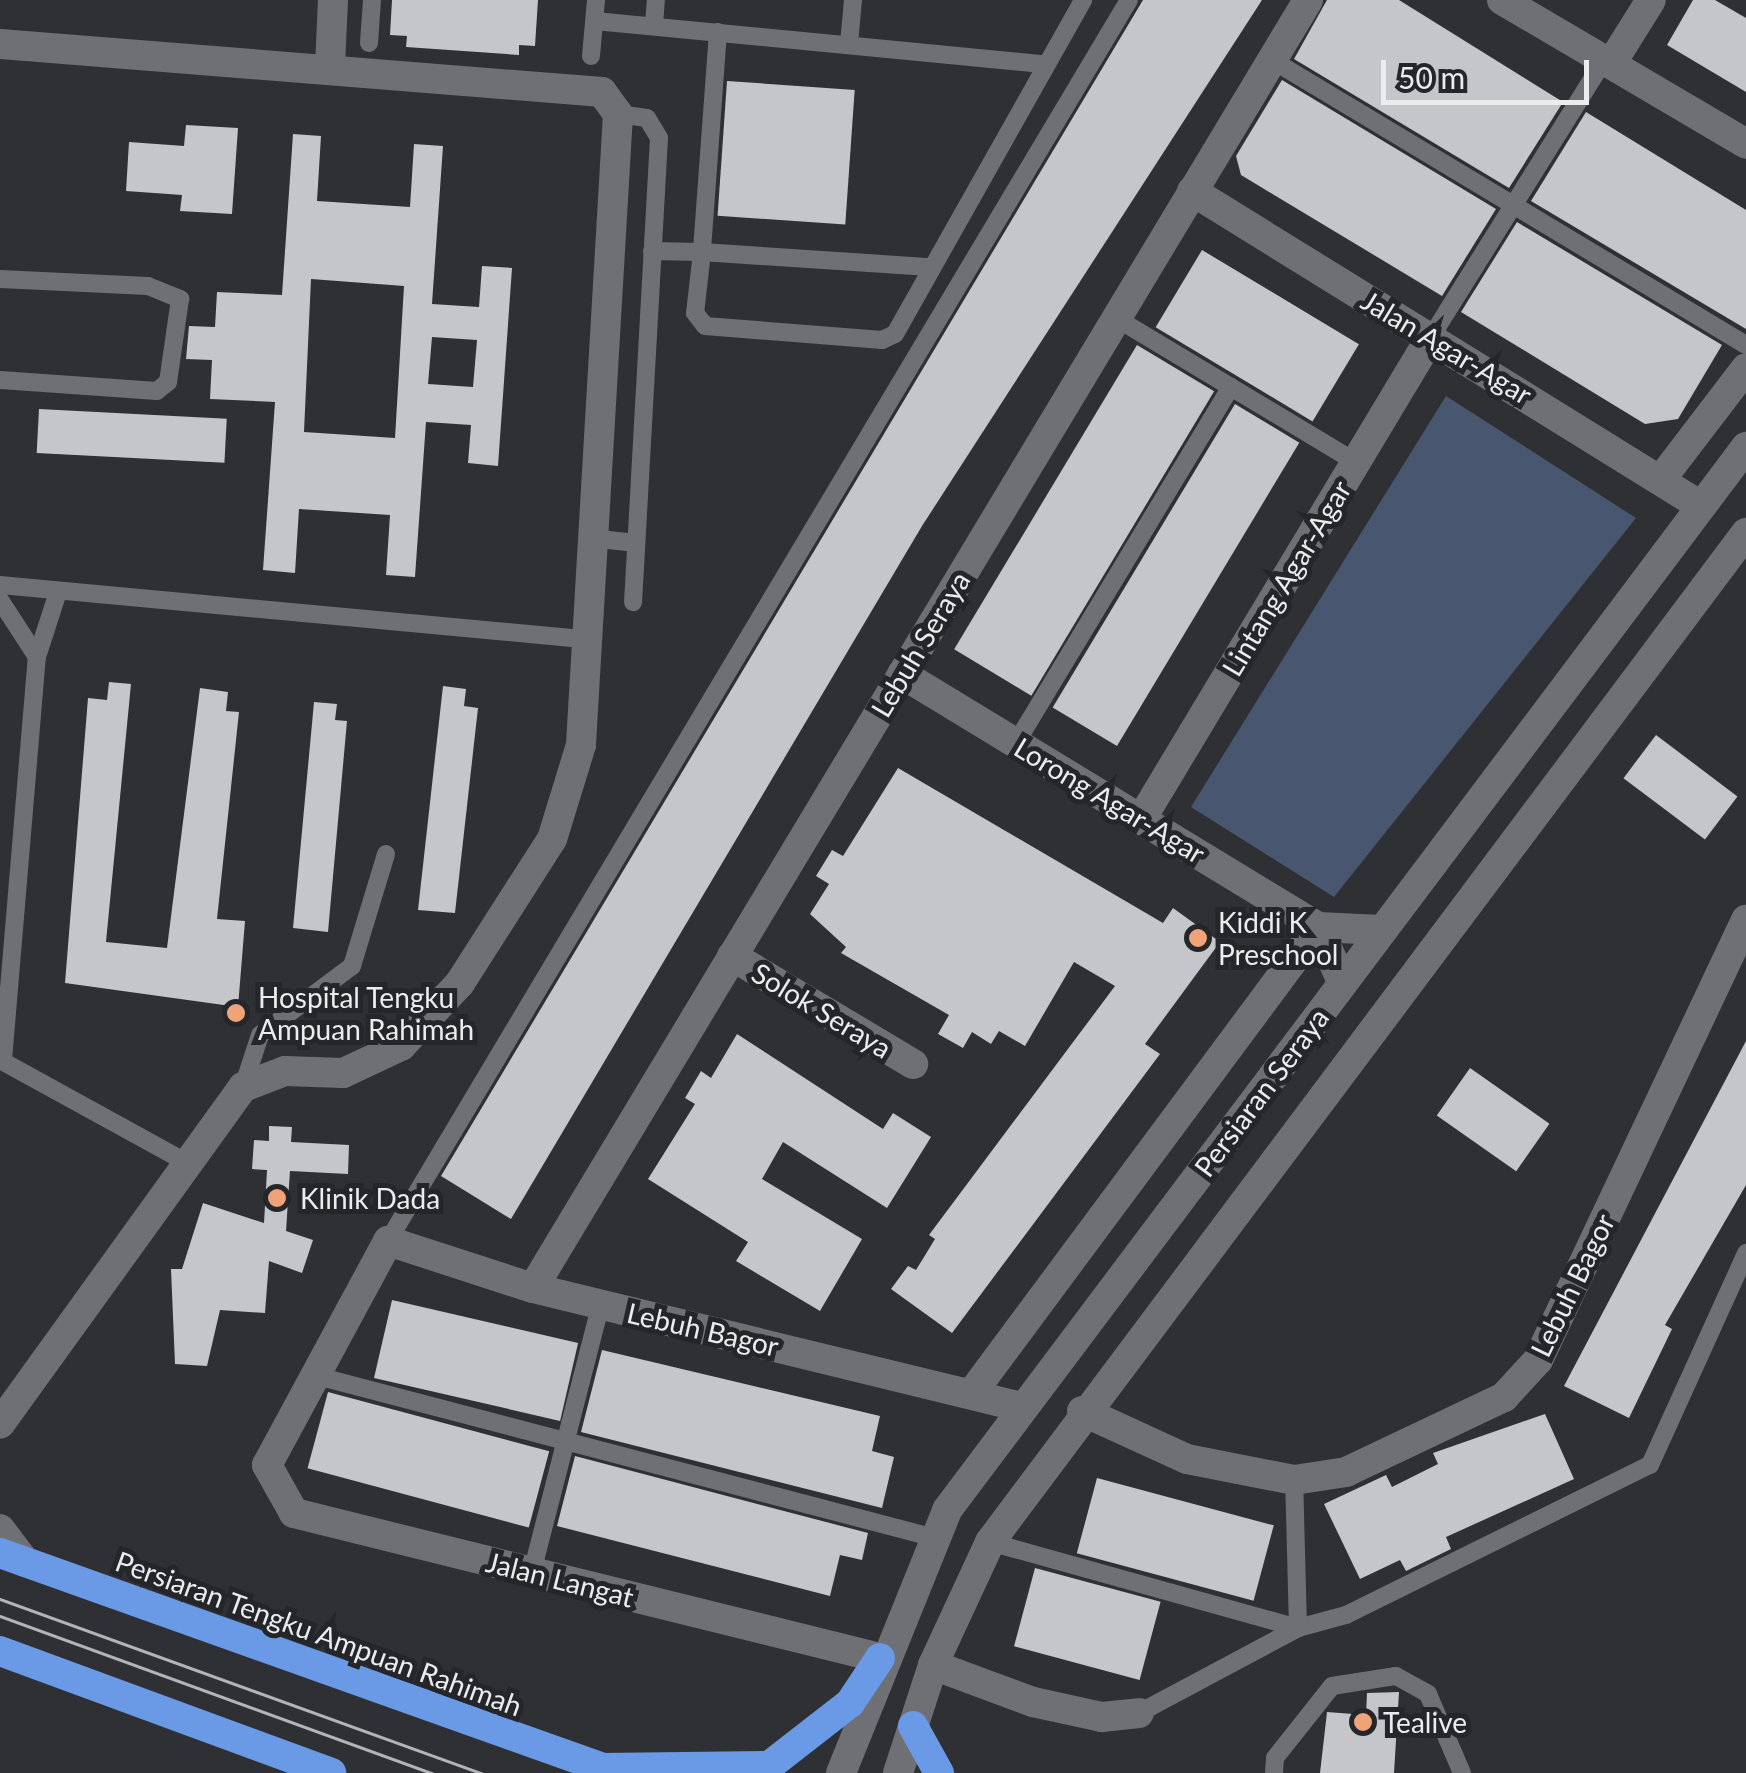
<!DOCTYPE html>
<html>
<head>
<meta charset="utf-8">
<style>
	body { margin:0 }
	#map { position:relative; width:1746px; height:1773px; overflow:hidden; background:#2e3033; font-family:Lato,sans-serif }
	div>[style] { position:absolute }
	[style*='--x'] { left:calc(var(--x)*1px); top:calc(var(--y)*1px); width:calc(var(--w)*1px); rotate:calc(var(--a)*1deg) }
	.green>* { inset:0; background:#48576f }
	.building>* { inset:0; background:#c4c6ca; transform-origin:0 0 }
	.lane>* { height:18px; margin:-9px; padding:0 9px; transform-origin:9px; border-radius:9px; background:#6e7074 }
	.street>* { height:30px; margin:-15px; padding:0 15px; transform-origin:15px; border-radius:15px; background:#6e7074 }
	.secondary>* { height:30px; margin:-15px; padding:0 15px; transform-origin:15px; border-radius:15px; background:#6e7074 }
	.highway>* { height:30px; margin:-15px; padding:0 15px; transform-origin:15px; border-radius:15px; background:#6a99e6 }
	.tram>* { height:2.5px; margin:-1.25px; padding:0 1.25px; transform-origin:1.25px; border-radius:1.25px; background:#b3b4b7 }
	.dots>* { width:28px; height:28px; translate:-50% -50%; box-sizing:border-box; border:5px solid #242629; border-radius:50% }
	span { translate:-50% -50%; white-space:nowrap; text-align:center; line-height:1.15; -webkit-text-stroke:10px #242629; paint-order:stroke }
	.street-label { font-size:28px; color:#ebecee }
	.poi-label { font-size:28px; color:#ebecee }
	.left { translate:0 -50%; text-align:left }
	.scale { position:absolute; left:1381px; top:60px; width:208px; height:45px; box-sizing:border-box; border:5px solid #ebecee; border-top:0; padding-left:12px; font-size:30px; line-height:35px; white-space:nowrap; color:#ebecee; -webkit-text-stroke:8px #242629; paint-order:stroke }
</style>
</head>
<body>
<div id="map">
	<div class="green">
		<div style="clip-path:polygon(1446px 396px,1636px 518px,1334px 897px,1191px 807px)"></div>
	</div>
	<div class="building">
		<div style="clip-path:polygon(392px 0,538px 0,535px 46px,519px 45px,519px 55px,406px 47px,407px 36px,390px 35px)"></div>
		<div style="clip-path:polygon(1143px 0,1262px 0,922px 526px,511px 1219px,441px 1176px)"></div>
		<div style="clip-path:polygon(1327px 0,1399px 0,1563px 102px,1509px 188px,1294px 59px)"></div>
		<div style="clip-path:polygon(1693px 0,1715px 0,1746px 18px,1746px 92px,1667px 45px)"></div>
		<div style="clip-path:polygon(1282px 80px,1496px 209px,1442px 296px,1241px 175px,1236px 156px)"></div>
		<div style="left:727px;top:81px;width:128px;height:135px;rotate:4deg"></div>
		<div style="clip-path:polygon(1586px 112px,1746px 210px,1746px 329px,1531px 201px)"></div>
		<div style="clip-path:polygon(186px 125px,238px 128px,232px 214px,180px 211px,182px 195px,126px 191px,129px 142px,184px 146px)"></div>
		<div style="clip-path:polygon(evenodd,293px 134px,321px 136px,317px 201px,410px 207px,414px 144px,443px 146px,432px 304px,479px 307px,482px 266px,512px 268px,498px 466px,468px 463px,471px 425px,426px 422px,415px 577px,386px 575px,390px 515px,299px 509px,295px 573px,263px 570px,275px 402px,210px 399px,212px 360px,186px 359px,189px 326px,215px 327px,217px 292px,282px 295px,293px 134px,311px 279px,404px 286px,395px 438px,304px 432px,311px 279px,293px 134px,432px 337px,477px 340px,473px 387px,428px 384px,432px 337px)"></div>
		<div style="clip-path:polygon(1517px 222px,1722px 345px,1678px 419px,1645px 424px,1461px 312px)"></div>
		<div style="left:1202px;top:250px;width:183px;height:90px;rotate:31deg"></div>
		<div style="left:1137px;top:345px;width:90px;height:355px;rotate:31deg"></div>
		<div style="left:1235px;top:404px;width:75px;height:354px;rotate:31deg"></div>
		<div style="left:39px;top:409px;width:188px;height:44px;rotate:3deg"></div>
		<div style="clip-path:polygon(109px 682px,131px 684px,106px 942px,167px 948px,200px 688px,228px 692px,226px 711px,239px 712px,217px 919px,245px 921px,238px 1007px,65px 983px,88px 698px,107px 700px)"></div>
		<div style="clip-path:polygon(443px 686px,466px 689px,464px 706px,478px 708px,455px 913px,418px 910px)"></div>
		<div style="clip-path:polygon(314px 702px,337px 704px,335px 720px,347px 721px,328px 932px,293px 928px)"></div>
		<div style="left:1656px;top:735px;width:102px;height:54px;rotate:37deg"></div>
		<div style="clip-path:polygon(898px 768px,1163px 923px,1173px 908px,1220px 942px,1145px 1044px,1160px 1054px,952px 1333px,891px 1289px,908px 1266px,916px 1270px,935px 1239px,929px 1235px,1115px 986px,1074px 962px,1025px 1046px,999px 1031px,991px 1044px,972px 1032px,963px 1048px,938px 1034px,949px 1015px,841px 953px,846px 947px,810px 914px,829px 884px,816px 876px,832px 850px,843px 856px)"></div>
		<div style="clip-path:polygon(737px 1034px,883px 1129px,893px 1113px,931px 1137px,887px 1208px,783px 1142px,762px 1179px,862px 1239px,820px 1311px,736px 1261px,748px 1242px,648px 1179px,695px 1104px,685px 1098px,701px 1071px,711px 1078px)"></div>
		<div style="clip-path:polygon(1746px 1041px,1746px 1185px,1665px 1325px,1672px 1329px,1629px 1418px,1564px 1386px)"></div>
		<div style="left:1470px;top:1068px;width:97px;height:58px;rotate:35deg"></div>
		<div style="clip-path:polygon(269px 1126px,292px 1127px,291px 1142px,349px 1145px,348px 1174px,290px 1171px,286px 1231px,313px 1240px,302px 1273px,269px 1261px,265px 1313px,220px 1310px,207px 1366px,175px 1364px,171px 1269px,182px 1269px,203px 1203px,264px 1223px,267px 1170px,252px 1169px,254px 1140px,269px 1141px)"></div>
		<div style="left:392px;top:1300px;width:191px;height:80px;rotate:13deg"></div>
		<div style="clip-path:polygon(602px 1350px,880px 1416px,872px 1451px,894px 1457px,882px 1508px,581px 1432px)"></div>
		<div style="left:328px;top:1392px;width:229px;height:79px;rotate:15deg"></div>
		<div style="clip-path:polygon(1545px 1414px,1574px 1479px,1446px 1537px,1451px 1549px,1406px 1571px,1400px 1560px,1360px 1579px,1324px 1504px,1386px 1475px,1392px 1487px,1438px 1464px,1433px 1453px)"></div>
		<div style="clip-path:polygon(575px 1456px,868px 1533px,862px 1560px,840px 1555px,830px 1596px,557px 1526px)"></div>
		<div style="left:1097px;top:1478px;width:183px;height:78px;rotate:15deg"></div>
		<div style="left:1035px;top:1568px;width:130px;height:81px;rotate:15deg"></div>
		<div style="clip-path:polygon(1399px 1692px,1394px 1773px,1320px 1773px,1327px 1712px,1366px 1715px,1367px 1693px)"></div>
	</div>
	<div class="lane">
		<div style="--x:595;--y:21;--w:450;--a:5.5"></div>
		<div style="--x:654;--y:26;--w:26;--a:-86"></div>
		<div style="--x:718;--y:32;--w:221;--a:94.2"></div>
		<div style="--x:702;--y:252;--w:228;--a:3.8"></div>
		<div style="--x:369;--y:43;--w:43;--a:-86"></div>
		<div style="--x:849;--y:44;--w:44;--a:-84.8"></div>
		<div style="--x:591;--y:56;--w:56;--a:-84.9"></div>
		<div style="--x:1272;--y:60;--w:553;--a:31.02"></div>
		<div style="--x:618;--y:114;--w:29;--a:8"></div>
		<div style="--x:647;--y:118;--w:23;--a:59"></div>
		<div style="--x:659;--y:138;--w:465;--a:93.2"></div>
		<div style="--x:652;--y:251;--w:50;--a:1.1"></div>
		<div style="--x:702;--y:252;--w:61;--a:96.5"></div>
		<div style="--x:695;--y:313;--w:16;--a:52"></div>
		<div style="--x:705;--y:326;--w:178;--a:4.5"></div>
		<div style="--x:882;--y:340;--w:14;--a:-25"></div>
		<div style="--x:895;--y:334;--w:383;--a:-60.6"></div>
		<div style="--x:0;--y:279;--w:148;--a:2.7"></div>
		<div style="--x:148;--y:286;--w:35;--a:22"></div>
		<div style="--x:180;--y:299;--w:84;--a:98.2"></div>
		<div style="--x:168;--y:382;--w:14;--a:141"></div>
		<div style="--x:157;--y:391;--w:157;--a:-176"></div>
		<div style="--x:1116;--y:318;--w:280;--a:31"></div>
		<div style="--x:1431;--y:337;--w:327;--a:-58"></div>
		<div style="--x:591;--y:538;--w:45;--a:6.3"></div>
		<div style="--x:0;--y:585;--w:585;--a:5.29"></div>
		<div style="--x:0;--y:600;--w:68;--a:57"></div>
		<div style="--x:1016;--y:743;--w:416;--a:-58.9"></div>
		<div style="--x:0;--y:1060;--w:208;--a:28.8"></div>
		<div style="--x:3;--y:1060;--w:404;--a:-85.2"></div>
		<div style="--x:37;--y:657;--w:68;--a:-72.1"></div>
		<div style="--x:243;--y:1087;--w:55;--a:-71.9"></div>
		<div style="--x:260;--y:1035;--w:115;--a:-36.9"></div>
		<div style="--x:352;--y:966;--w:117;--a:-73.1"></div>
		<div style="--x:388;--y:1241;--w:1445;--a:-59.16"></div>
		<div style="--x:321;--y:1377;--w:635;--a:14.69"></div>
		<div style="--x:990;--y:1542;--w:320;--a:15.6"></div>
		<div style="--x:1298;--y:1628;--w:50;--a:-15.2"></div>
		<div style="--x:1346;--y:1615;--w:339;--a:-26.3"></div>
		<div style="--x:1650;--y:1465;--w:233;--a:-65.6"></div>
		<div style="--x:532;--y:1572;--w:277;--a:-75.6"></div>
		<div style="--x:1139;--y:1713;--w:180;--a:-28.1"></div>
		<div style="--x:1298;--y:1628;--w:148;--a:-91.5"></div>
		<div style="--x:1274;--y:1773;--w:15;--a:-86"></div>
		<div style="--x:1275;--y:1758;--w:92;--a:-51.6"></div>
		<div style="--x:1332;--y:1686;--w:65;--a:-8.9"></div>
		<div style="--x:1396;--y:1676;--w:37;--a:29"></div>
		<div style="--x:1428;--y:1694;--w:86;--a:66.7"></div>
	</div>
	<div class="street">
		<div style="--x:1502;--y:0;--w:283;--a:30.5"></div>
		<div style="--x:0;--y:44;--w:604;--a:4.56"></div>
		<div style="--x:602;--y:92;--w:27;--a:54"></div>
		<div style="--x:618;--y:114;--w:632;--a:93.36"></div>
		<div style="--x:581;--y:745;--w:98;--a:107.1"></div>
		<div style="--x:552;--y:839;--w:171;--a:122.6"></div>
		<div style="--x:460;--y:983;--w:86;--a:133.1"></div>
		<div style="--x:401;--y:1046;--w:64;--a:155"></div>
		<div style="--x:343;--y:1073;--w:58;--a:-178"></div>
		<div style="--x:285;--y:1071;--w:45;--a:159.1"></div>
		<div style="--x:243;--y:1087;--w:415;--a:125.8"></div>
		<div style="--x:1611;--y:64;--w:75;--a:-58"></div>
		<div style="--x:330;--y:66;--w:66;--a:-87.4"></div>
		<div style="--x:1192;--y:191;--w:599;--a:31.75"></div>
		<div style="--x:1662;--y:478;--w:138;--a:-52.6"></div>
		<div style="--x:902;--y:674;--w:487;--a:31.3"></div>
		<div style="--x:1318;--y:927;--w:63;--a:2.7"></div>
		<div style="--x:1142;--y:818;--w:561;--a:-59"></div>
		<div style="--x:1318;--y:927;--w:60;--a:66.4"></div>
		<div style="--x:732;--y:956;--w:211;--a:30.8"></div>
		<div style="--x:533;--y:1288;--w:1503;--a:-58.96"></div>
		<div style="--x:972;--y:1393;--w:580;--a:-53.41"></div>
		<div style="--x:1082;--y:1411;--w:115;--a:24.6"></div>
		<div style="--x:1187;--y:1459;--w:109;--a:11.1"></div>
		<div style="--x:1294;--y:1480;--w:53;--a:-8.7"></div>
		<div style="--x:1346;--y:1472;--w:175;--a:-25.4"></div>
		<div style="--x:1504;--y:1397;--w:50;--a:-47.4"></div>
		<div style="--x:1538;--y:1360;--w:487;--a:-64.7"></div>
		<div style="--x:0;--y:1529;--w:41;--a:52.9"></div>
		<div style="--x:880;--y:1658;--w:604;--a:-166.1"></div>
		<div style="--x:294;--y:1513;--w:55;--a:-119.4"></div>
		<div style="--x:267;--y:1465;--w:255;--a:-61.6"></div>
		<div style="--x:388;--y:1241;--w:152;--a:18"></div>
		<div style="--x:533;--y:1288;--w:502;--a:13.7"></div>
		<div style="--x:933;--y:1665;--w:107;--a:20.3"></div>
		<div style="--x:1033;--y:1702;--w:71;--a:12.3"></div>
		<div style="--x:1102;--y:1717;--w:37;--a:-6"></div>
	</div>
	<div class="secondary">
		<div style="--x:841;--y:1773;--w:284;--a:-68"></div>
		<div style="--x:947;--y:1510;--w:1330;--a:-53.07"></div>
		<div style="--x:898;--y:1773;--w:114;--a:-72"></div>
		<div style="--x:933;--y:1665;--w:136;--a:-65.1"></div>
		<div style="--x:990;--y:1542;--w:1261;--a:-53.16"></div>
	</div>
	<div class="highway">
		<div style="--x:0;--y:1553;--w:655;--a:19.62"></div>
		<div style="--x:0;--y:1651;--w:353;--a:20.2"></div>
		<div style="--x:913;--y:1726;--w:54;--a:61"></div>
		<div style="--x:601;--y:1768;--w:168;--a:-0.7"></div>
		<div style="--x:769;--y:1766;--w:103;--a:-37.9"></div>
		<div style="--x:850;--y:1703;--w:54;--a:-56.3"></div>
	</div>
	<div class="tram">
		<div style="--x:0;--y:1599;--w:512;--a:19.89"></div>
		<div style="--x:0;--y:1616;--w:460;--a:20"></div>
	</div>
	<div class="dots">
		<div style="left:1198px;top:938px;background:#efa378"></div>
		<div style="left:236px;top:1013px;background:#efa378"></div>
		<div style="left:277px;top:1198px;background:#efa378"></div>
		<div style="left:1363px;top:1722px;background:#efa378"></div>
	</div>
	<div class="street-label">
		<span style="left:1447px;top:347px;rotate:31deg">Jalan Agar-Agar</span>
		<span style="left:1286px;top:578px;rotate:-59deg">Lintang Agar-Agar</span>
		<span style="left:920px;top:644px;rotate:-59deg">Lebuh Seraya</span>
		<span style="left:1110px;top:800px;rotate:31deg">Lorong Agar-Agar</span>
		<span style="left:822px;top:1010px;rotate:31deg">Solok Seraya</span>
		<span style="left:1261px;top:1092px;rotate:-53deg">Persiaran Seraya</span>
		<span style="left:1572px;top:1285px;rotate:-64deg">Lebuh Bagor</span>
		<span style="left:703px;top:1329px;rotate:13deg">Lebuh Bagor</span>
		<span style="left:560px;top:1579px;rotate:14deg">Jalan Langat</span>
		<span style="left:319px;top:1633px;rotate:20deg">Persiaran Tengku Ampuan Rahimah</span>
	</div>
	<div class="poi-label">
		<span class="left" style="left:1218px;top:938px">Kiddi K<br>Preschool</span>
		<span class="left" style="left:258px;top:1013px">Hospital Tengku<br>Ampuan Rahimah</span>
		<span class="left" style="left:300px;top:1198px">Klinik Dada</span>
		<span class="left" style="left:1383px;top:1722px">Tealive</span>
	</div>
	<div class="scale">50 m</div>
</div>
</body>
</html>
